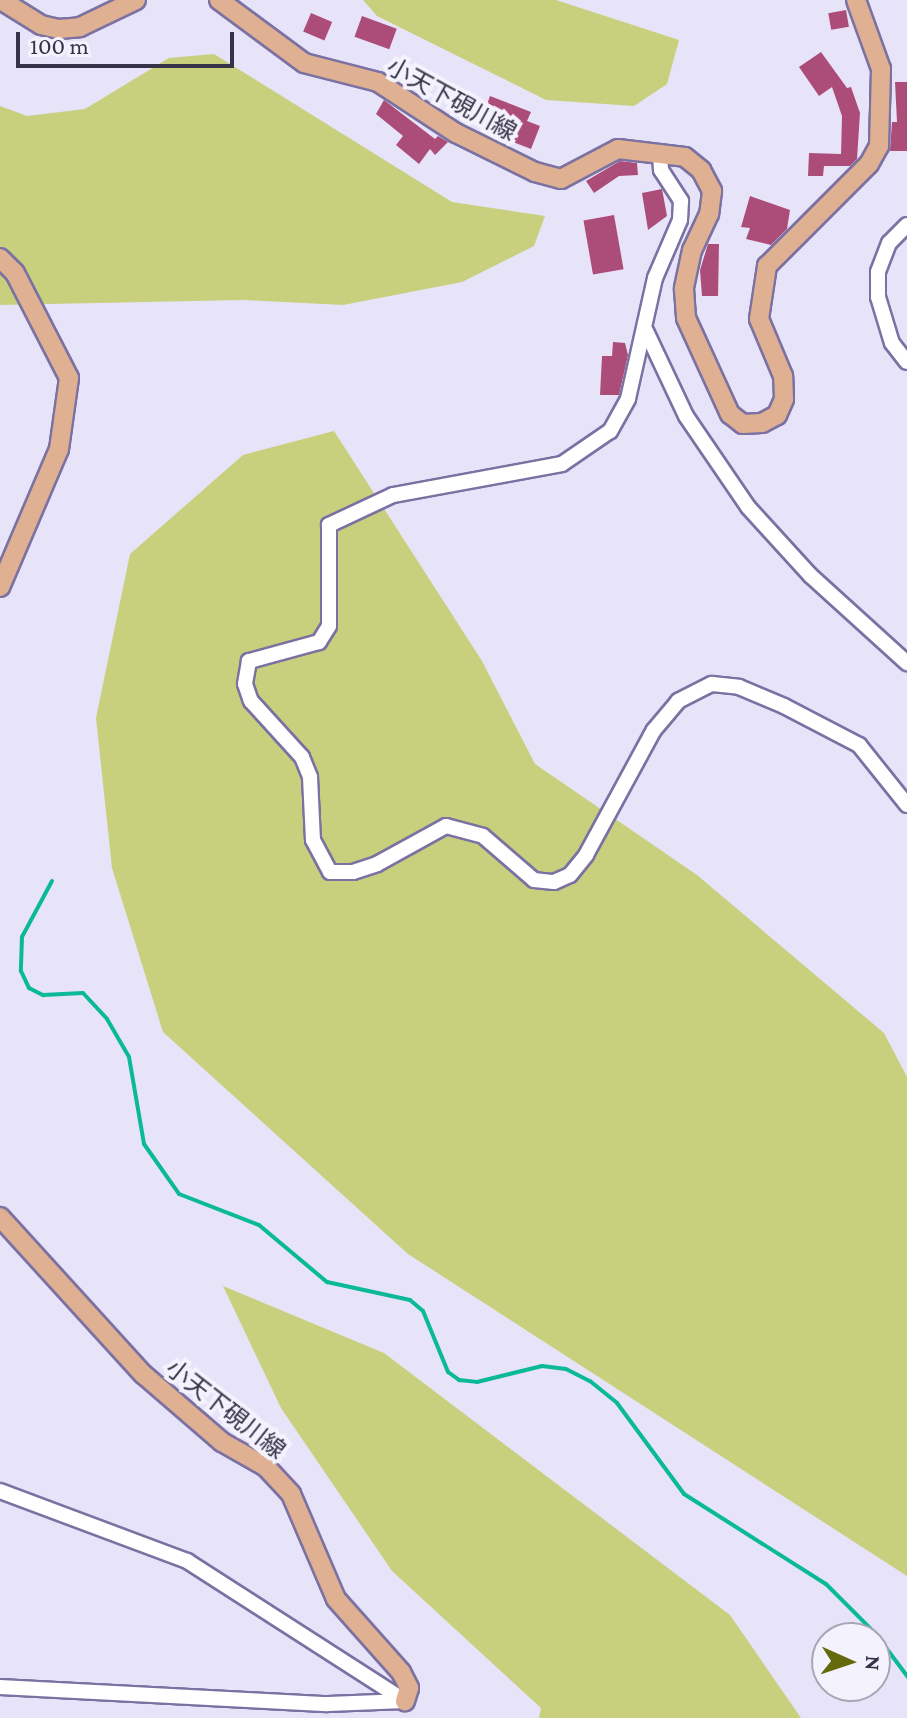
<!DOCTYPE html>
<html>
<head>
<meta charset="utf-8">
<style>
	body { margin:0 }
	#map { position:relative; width:907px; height:1718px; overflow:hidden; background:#e7e3f9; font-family:"Crimson Pro","Noto Sans JP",serif }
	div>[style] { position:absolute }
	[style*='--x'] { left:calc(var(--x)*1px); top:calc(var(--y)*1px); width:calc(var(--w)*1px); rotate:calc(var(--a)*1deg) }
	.green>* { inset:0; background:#c8d07e }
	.stream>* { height:4px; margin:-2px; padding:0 2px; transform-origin:2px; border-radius:2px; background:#09b997 }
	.building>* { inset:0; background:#ac4d79; transform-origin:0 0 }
	.roads { filter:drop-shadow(2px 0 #7b71a2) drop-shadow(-2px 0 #7b71a2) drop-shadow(0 2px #7b71a2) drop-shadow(0 -2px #7b71a2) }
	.minor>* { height:14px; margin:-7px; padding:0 7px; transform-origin:7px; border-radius:7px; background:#fff }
	.major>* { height:18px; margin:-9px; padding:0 9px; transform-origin:9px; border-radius:9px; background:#dfb192 }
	span { translate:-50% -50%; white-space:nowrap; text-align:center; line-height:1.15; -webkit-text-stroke:8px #f4f2fd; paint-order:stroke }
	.street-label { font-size:24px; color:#363247 }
	.north { position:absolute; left:811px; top:1622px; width:80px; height:80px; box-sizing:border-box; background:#f4f2fd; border:2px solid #a8a5b4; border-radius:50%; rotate:93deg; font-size:22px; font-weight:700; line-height:32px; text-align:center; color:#363247 }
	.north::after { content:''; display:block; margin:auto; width:28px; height:36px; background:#646a0b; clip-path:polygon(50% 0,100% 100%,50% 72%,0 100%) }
	.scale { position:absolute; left:16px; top:32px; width:218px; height:36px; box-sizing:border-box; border:4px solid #363247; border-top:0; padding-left:10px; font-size:24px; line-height:28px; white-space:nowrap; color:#363247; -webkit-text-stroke:6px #f4f2fd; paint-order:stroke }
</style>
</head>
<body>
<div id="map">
	<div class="green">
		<div style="clip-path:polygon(363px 0,556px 0,679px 40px,667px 84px,634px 106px,546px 100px,377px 16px)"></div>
		<div style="clip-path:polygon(214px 54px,452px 202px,545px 216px,534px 246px,462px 282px,343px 305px,243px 300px,0 305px,0 106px,27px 116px,85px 109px,169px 58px)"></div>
		<div style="clip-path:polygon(334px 431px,482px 661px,535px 764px,697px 875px,884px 1033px,907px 1077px,907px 1576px,408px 1254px,163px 1032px,112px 868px,96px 718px,130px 554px,243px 455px)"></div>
		<div style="clip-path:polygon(223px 1286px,384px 1353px,730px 1615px,801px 1718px,539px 1718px,541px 1708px,392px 1571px,281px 1408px)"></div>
	</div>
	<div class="stream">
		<div style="--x:52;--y:881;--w:64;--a:118.2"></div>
		<div style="--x:22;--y:937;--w:34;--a:92"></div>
		<div style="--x:21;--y:971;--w:19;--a:65"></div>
		<div style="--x:29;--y:988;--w:16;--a:27"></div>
		<div style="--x:43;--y:995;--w:40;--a:-2.9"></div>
		<div style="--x:83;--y:993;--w:35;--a:47"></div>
		<div style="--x:107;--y:1019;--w:44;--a:59.9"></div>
		<div style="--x:129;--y:1057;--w:88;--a:80.2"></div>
		<div style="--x:144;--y:1144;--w:61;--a:55"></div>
		<div style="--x:179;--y:1194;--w:86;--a:21.2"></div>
		<div style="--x:259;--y:1225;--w:89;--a:40"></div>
		<div style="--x:327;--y:1282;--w:85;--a:12.2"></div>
		<div style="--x:410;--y:1300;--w:17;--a:40"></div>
		<div style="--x:423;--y:1311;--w:66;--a:67.7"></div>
		<div style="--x:448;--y:1372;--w:14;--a:36"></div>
		<div style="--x:459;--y:1380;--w:18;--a:6"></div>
		<div style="--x:477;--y:1382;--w:67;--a:-13.8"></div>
		<div style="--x:542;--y:1366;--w:24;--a:7"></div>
		<div style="--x:566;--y:1369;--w:27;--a:27"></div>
		<div style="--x:590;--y:1381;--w:35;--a:39"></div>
		<div style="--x:617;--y:1403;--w:113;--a:53.6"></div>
		<div style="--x:684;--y:1494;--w:168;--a:32.4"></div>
		<div style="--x:826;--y:1584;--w:69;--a:45"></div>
		<div style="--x:875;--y:1633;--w:54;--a:53.3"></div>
	</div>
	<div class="building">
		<div style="left:846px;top:10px;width:17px;height:18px;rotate:80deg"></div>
		<div style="left:311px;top:13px;width:23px;height:20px;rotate:23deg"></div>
		<div style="left:362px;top:16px;width:37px;height:22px;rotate:20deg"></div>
		<div style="clip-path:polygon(821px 52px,847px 88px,851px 87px,860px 113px,857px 159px,850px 166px,824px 166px,823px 176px,808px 176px,809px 153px,841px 154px,842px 116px,832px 87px,819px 96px,799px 67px)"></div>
		<div style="clip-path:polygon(895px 82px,907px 82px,907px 151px,890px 151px,892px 122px,897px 122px)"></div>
		<div style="clip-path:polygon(490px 96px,531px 112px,527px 121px,540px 126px,531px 149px,513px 142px,518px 129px,483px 116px)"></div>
		<div style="clip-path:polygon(384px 100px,435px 139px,438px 136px,448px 142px,435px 155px,430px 149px,419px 164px,396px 145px,403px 136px,376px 114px)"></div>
		<div style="clip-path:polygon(620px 161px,637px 163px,638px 175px,619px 176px,594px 193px,586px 181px)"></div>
		<div style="clip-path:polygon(662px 189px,667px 216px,648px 230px,642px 193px)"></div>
		<div style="clip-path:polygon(750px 196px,790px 210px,787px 229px,771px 245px,746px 239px,750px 228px,741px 227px)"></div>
		<div style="left:614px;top:215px;width:55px;height:31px;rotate:80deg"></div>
		<div style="clip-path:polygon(708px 244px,719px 244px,718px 296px,702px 296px,700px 270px)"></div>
		<div style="clip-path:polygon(613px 342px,625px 343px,628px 355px,619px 395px,600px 395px,602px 356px,612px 356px)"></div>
	</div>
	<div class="roads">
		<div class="minor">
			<div style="--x:660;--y:152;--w:18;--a:87"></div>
			<div style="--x:661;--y:170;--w:37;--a:57"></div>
			<div style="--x:681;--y:201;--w:19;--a:93"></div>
			<div style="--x:680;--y:220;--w:63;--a:113.3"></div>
			<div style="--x:655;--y:278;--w:124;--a:102.6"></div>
			<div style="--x:628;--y:399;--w:37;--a:119"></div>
			<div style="--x:610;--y:431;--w:58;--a:145.5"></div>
			<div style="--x:562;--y:464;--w:172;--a:169.6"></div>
			<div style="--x:393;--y:495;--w:71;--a:154.9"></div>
			<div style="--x:329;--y:525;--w:101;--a:90"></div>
			<div style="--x:329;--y:626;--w:19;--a:122"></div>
			<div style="--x:319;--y:642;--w:73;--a:164.8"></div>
			<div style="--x:249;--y:661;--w:23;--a:100"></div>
			<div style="--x:245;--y:684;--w:18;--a:71"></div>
			<div style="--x:251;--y:701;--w:76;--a:47.7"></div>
			<div style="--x:302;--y:757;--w:22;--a:68"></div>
			<div style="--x:310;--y:777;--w:63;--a:87.3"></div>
			<div style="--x:313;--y:840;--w:36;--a:62"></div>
			<div style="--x:330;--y:872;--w:23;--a:0"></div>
			<div style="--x:353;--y:872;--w:25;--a:-18"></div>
			<div style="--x:377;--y:864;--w:79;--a:-28.8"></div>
			<div style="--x:446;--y:826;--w:38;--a:15"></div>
			<div style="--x:483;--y:836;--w:67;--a:40.8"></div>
			<div style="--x:534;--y:880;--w:20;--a:6"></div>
			<div style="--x:554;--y:882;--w:17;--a:-24"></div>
			<div style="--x:570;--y:875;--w:26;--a:-51"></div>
			<div style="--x:586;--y:855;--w:142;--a:-61.5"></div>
			<div style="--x:654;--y:730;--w:38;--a:-50"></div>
			<div style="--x:678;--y:701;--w:38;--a:-27"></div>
			<div style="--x:712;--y:684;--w:27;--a:6"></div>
			<div style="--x:739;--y:687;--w:49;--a:22.9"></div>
			<div style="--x:784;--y:706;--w:85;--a:27.5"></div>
			<div style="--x:859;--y:745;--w:77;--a:51.3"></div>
			<div style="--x:907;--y:225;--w:25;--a:135"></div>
			<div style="--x:889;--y:243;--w:31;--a:111"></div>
			<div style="--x:878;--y:272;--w:25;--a:90"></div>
			<div style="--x:878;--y:297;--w:48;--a:73.1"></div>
			<div style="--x:892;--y:343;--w:24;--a:52"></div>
			<div style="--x:646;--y:331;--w:94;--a:64.8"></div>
			<div style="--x:686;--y:416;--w:110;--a:55.7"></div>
			<div style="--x:748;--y:507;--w:93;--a:47.6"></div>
			<div style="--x:811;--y:576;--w:130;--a:42.2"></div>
			<div style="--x:0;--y:1491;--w:200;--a:20.5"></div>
			<div style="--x:187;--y:1561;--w:259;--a:32.7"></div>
			<div style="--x:0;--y:1687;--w:328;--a:3"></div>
			<div style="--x:328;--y:1704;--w:77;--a:-2.2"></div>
		</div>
		<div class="major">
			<div style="--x:1;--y:0;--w:47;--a:32"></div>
			<div style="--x:41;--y:25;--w:18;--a:13"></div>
			<div style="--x:59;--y:29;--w:21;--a:-5"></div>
			<div style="--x:80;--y:27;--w:62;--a:-25.7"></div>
			<div style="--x:219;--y:0;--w:106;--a:36.5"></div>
			<div style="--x:304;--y:63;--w:76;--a:14.4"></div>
			<div style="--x:378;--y:82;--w:93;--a:33.2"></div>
			<div style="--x:456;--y:133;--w:88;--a:26.3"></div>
			<div style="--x:535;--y:172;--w:27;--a:15"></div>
			<div style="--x:561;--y:179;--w:64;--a:-27.8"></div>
			<div style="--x:618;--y:149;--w:67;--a:6.8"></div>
			<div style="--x:685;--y:157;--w:21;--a:39"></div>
			<div style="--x:701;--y:170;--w:24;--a:62"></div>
			<div style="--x:712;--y:191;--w:23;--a:97"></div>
			<div style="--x:709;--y:214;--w:40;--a:115"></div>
			<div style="--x:692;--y:250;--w:40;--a:102"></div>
			<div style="--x:684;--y:289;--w:29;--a:86"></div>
			<div style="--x:686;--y:318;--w:106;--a:65.4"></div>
			<div style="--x:730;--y:414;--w:16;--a:38"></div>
			<div style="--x:743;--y:424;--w:19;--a:-3"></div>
			<div style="--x:762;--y:423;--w:17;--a:-28"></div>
			<div style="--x:777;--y:415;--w:17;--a:-66"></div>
			<div style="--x:784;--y:399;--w:23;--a:-92"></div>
			<div style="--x:783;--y:376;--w:62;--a:-112.8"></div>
			<div style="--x:759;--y:319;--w:54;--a:-81.4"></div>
			<div style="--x:767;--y:266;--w:144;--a:-45"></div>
			<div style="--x:869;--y:164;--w:21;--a:-61"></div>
			<div style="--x:879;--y:146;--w:77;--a:-88.5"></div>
			<div style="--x:881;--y:69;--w:73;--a:-109.9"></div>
			<div style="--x:0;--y:258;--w:21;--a:45"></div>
			<div style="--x:15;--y:273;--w:118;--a:62.8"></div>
			<div style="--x:69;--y:378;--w:72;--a:98"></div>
			<div style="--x:59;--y:449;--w:150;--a:113.1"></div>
			<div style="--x:0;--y:1217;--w:212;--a:47.7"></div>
			<div style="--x:143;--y:1374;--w:104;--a:40.7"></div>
			<div style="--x:222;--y:1442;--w:51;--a:29.6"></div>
			<div style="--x:266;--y:1467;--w:37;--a:47"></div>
			<div style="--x:291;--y:1494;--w:114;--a:66.8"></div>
			<div style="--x:336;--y:1599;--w:98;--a:48.3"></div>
			<div style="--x:401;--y:1672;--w:18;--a:63"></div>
			<div style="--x:409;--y:1688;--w:14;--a:107"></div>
		</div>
	</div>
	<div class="street-label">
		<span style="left:452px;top:99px;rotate:29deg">小天下硯川線</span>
		<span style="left:226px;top:1409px;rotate:38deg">小天下硯川線</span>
	</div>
	<div class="north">N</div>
	<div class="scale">100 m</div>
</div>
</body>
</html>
